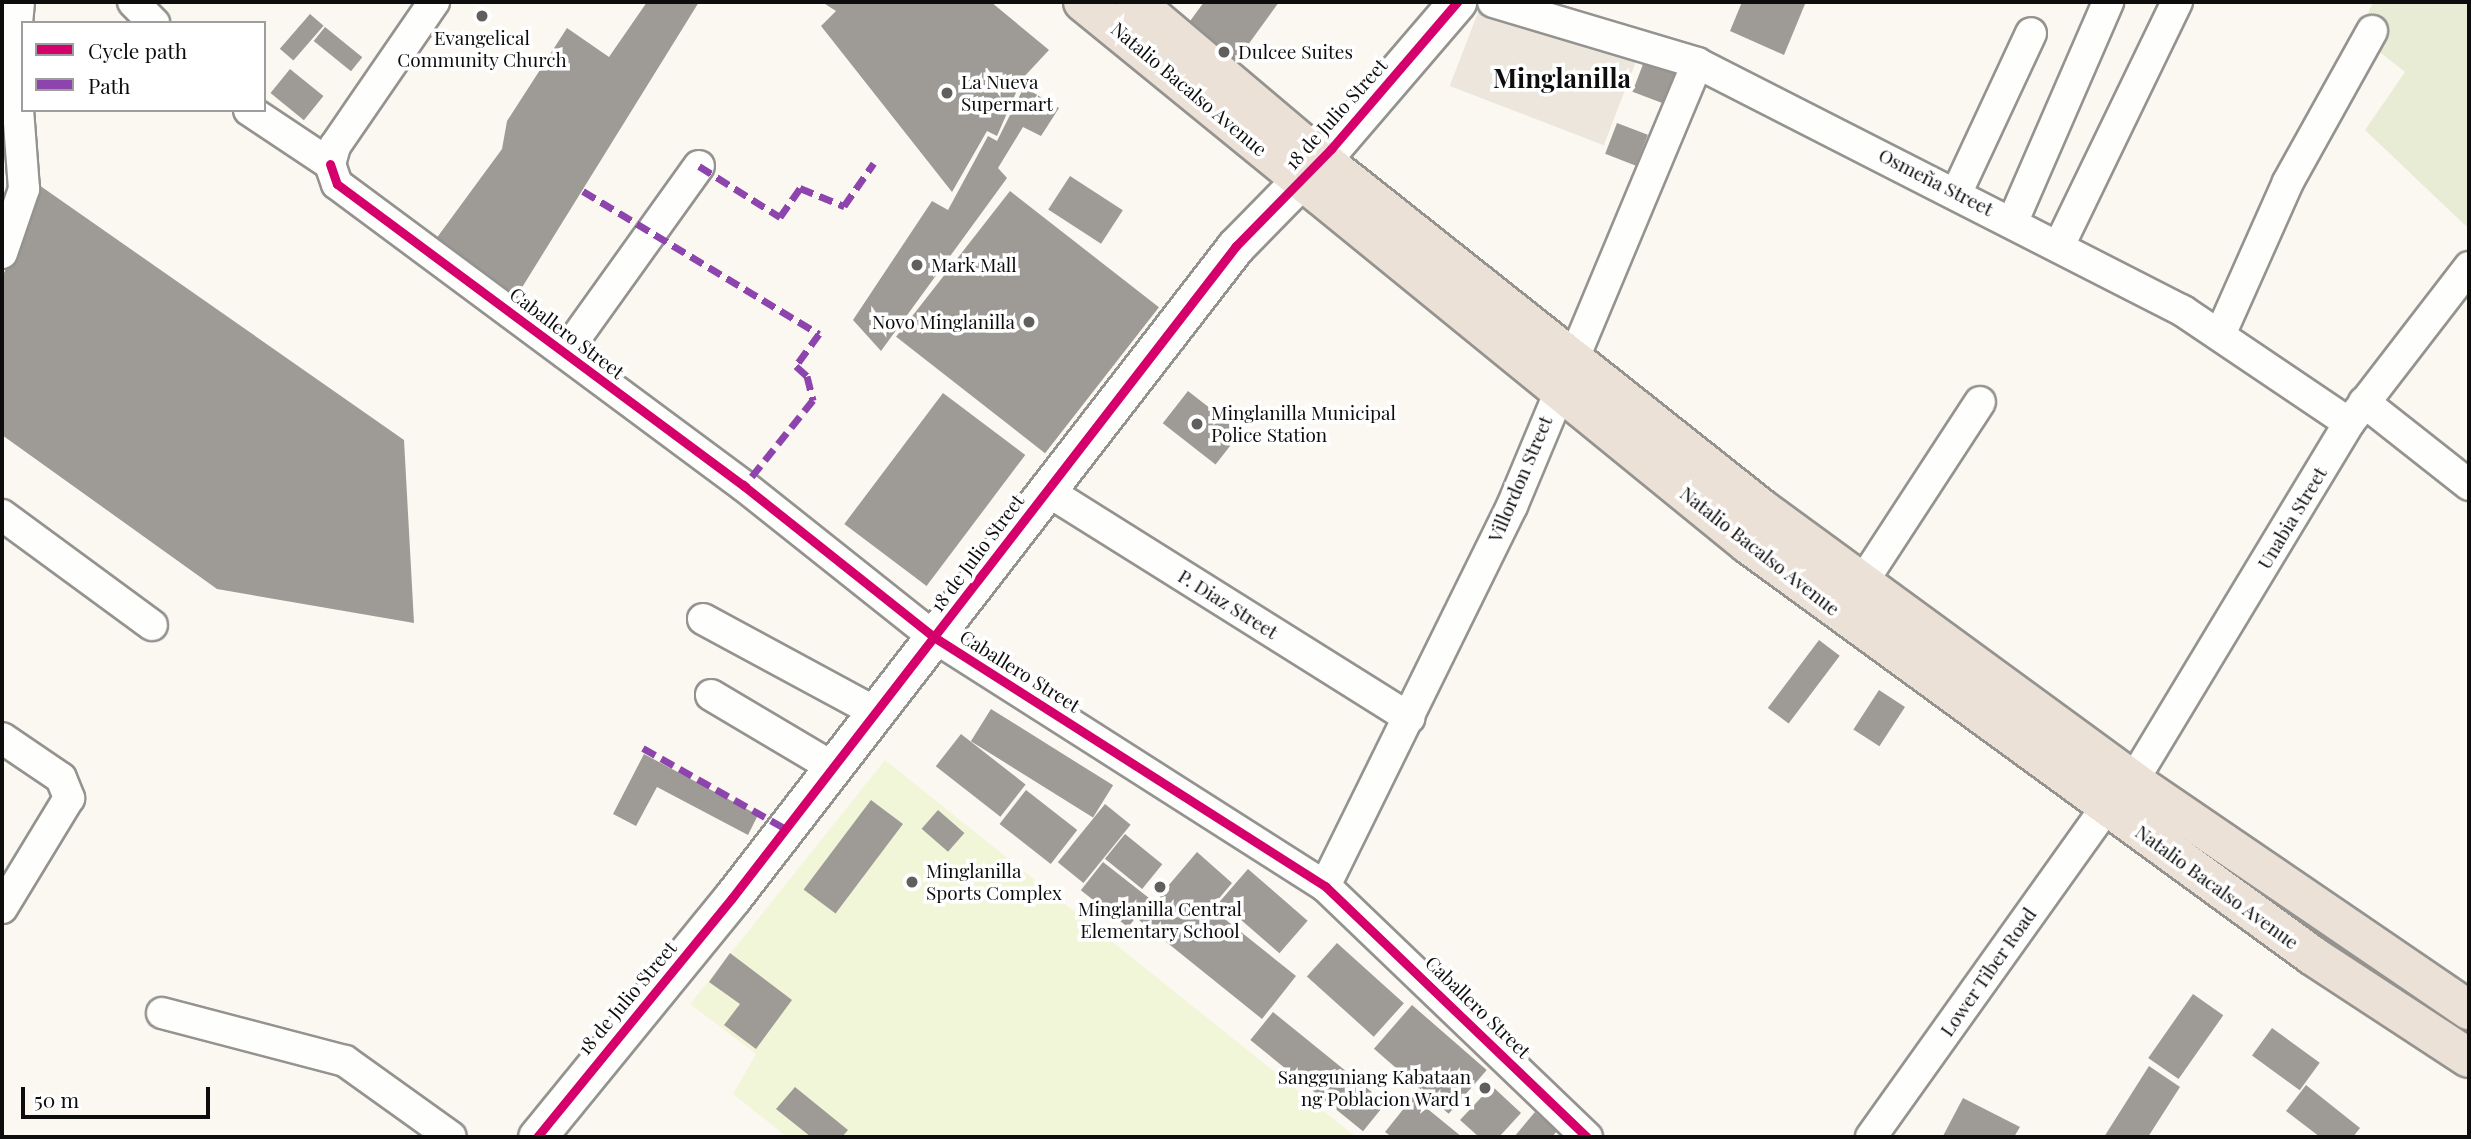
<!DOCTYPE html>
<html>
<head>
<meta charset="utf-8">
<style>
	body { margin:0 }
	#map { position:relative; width:2471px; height:1139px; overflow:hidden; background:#fbf8f1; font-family:"Playfair Display",serif }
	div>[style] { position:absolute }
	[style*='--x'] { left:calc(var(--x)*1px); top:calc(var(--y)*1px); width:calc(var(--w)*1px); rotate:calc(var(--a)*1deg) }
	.cemetery>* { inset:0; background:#e9ecd4 }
	.pitch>* { inset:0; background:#f1f6d9 }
	.plaza>* { inset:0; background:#ece6dc; transform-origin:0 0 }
	.building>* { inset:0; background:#9e9b97; transform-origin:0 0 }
	.roads { filter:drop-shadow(2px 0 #949390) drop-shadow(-2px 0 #949390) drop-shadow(0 2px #949390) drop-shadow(0 -2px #949390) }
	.minor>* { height:30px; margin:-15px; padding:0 15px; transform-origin:15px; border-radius:15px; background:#fefefd }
	.tertiary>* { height:37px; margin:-18.5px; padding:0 18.5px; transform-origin:18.5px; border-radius:18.5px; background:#fefefd }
	.trunk>* { height:38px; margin:-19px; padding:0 19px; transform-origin:19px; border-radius:19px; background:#ece1d6 }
	.quiet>* { height:7px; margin-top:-3.5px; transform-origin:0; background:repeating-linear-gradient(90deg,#8e44ad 0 14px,transparent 0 21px) }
	.cycleway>* { height:9px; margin:-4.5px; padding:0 4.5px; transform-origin:4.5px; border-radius:4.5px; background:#d6006c }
	.dots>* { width:19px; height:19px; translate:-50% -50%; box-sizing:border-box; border:4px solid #fff; border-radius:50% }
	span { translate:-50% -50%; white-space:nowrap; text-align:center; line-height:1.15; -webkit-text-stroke:7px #fff; paint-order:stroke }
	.poi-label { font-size:19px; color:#0d0d0d }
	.left { translate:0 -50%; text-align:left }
	.right { translate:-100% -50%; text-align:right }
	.street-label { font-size:19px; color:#0d0d0d }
	.district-label { font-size:26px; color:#0d0d0d; font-weight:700 }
	.frame { position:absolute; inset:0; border:4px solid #0d0d0d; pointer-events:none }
	.legend { position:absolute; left:21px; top:21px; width:245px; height:91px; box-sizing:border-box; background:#fff; border:2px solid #9e9e9e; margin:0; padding:9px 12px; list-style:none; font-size:21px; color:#0d0d0d }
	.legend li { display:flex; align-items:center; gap:14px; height:35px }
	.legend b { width:35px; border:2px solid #9e9e9e }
	.scale { position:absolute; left:21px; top:1087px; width:189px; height:32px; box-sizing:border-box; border:4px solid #0d0d0d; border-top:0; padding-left:9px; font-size:21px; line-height:24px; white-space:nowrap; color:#0d0d0d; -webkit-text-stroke:5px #fff; paint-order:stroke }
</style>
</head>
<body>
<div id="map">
	<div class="cemetery">
		<div style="clip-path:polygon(2373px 2px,2469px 2px,2469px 229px,2365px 130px,2405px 72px,2358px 35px)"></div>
	</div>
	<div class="pitch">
		<div style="clip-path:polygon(885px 760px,1356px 1137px,787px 1137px,733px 1094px,756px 1054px,690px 1004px)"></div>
	</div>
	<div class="plaza">
		<div style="left:1482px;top:2px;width:165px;height:90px;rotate:21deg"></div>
	</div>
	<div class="building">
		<div style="clip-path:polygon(647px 2px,699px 2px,513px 302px,433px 243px,502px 149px,507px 121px,567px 28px,609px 57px)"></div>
		<div style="clip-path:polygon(822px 2px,991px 2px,1049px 50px,1022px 79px,997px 136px,987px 131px,952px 192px,821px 26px,836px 11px)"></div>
		<div style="clip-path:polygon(1204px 2px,1279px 2px,1229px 71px,1182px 32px)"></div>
		<div style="clip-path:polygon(1742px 2px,1805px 4px,1784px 55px,1730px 31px)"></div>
		<div style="left:310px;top:14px;width:18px;height:46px;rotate:41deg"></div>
		<div style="left:325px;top:27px;width:48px;height:18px;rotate:39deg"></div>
		<div style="left:1645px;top:59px;width:34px;height:35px;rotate:21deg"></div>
		<div style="left:290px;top:69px;width:43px;height:31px;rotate:39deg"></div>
		<div style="clip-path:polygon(1024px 87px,1059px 108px,1041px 136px,1023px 127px,998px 168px,1007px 178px,881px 351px,853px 320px,932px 201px,948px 210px,988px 136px,997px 141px)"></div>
		<div style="left:1617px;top:123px;width:33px;height:33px;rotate:21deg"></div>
		<div style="left:1070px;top:176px;width:63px;height:40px;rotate:33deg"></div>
		<div style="clip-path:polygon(39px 185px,404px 440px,414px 623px,217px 589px,2px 435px,2px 278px)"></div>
		<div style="left:1010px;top:191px;width:189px;height:185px;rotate:38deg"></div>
		<div style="left:1188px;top:391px;width:67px;height:41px;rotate:38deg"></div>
		<div style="left:943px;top:393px;width:103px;height:164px;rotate:37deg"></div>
		<div style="left:1819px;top:640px;width:26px;height:85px;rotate:37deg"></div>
		<div style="left:1879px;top:690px;width:31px;height:47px;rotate:33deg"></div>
		<div style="left:991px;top:709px;width:144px;height:38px;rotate:32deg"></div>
		<div style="left:961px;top:734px;width:82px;height:41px;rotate:38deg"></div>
		<div style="clip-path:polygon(644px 754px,758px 815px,748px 835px,657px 787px,636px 826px,613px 814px)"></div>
		<div style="left:1026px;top:790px;width:65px;height:43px;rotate:38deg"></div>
		<div style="left:871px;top:800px;width:40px;height:112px;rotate:37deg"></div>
		<div style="left:1105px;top:804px;width:33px;height:75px;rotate:39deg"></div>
		<div style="left:938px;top:810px;width:35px;height:25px;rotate:41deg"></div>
		<div style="left:1125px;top:834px;width:48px;height:32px;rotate:39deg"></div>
		<div style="clip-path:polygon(1197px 852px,1232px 883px,1211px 908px,1296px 976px,1262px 1019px,1139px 920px)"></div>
		<div style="left:1103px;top:862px;width:60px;height:36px;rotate:38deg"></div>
		<div style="left:1248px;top:869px;width:79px;height:43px;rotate:41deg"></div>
		<div style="left:1337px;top:943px;width:90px;height:45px;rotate:42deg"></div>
		<div style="clip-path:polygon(730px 953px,792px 1000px,756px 1049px,724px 1025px,740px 1004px,709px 982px)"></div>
		<div style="left:2193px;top:994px;width:37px;height:78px;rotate:35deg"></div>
		<div style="left:1412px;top:1005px;width:99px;height:58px;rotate:41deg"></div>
		<div style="left:1273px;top:1012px;width:145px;height:36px;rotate:39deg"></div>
		<div style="left:2272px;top:1028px;width:59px;height:34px;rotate:36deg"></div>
		<div style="clip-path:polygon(2149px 1066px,2180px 1087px,2148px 1137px,2104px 1137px)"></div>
		<div style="clip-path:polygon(2306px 1085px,2360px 1128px,2353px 1137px,2320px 1137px,2286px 1111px)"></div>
		<div style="clip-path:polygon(1492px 1086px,1521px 1113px,1499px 1137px,1479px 1137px,1460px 1120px)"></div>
		<div style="clip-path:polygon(795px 1087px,848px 1130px,842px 1137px,811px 1137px,776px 1109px)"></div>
		<div style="clip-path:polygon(1413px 1097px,1462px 1137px,1392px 1137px,1385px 1132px)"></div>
		<div style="clip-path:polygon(1963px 1098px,2020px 1127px,2014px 1137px,1943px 1136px)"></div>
		<div style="clip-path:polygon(1535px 1112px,1557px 1131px,1552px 1137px,1514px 1137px)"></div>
	</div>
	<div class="roads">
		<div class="minor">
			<div style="--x:133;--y:2;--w:30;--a:45"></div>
			<div style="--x:1493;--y:2;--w:213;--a:16.6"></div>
			<div style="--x:1697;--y:63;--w:546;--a:27.03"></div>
			<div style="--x:2183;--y:311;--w:200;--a:34"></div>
			<div style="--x:249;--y:110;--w:97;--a:33.7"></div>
			<div style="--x:330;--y:164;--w:21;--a:71"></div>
			<div style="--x:337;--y:184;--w:507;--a:36.58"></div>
			<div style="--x:744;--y:486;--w:243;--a:38.5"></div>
			<div style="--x:934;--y:637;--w:464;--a:32.5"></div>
			<div style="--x:1325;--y:886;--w:363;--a:43.8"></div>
			<div style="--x:330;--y:164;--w:19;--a:-74"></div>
			<div style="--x:335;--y:146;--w:175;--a:-55.5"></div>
			<div style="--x:1957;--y:192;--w:175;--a:-65"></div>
			<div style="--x:2013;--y:221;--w:239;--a:-66.5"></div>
			<div style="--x:2060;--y:244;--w:269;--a:-64.2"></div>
			<div style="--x:2;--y:253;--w:68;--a:-71"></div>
			<div style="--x:24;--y:189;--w:133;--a:-94.3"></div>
			<div style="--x:14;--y:56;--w:54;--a:-84.7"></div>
			<div style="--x:2220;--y:335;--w:167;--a:-66"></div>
			<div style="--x:2288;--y:182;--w:173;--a:-60.9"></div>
			<div style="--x:565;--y:353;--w:230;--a:-54.4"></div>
			<div style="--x:2364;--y:402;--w:134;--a:38.3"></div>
			<div style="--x:1046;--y:490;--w:429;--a:32.1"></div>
			<div style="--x:2;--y:515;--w:186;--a:36.3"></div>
			<div style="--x:1862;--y:583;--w:216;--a:-56.9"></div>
			<div style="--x:703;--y:619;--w:198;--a:28.4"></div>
			<div style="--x:711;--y:695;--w:143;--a:30.7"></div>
			<div style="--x:2;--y:738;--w:71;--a:34.1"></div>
			<div style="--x:61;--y:778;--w:22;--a:68"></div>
			<div style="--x:69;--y:798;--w:129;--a:121.3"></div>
			<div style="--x:2133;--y:781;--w:418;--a:-58.9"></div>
			<div style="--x:2349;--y:423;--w:197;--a:-52.4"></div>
			<div style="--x:1325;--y:886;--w:424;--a:-63.8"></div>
			<div style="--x:1512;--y:506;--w:480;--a:-67.3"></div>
			<div style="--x:162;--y:1013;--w:189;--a:14.7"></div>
			<div style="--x:345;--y:1061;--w:130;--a:35.6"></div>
			<div style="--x:1871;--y:1137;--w:405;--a:-54.5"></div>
		</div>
		<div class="tertiary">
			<div style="--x:537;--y:1137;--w:308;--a:-50.8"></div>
			<div style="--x:732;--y:898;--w:824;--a:-52.3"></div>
			<div style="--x:1236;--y:246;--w:136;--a:-45.6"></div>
			<div style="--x:1331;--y:149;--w:194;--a:-49.4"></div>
		</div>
		<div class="trunk">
			<div style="--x:1083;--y:2;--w:858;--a:39.18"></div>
			<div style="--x:1748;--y:544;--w:699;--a:36.1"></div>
			<div style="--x:2313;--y:956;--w:186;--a:33.2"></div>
			<div style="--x:1135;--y:2;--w:243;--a:40.2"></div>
			<div style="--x:1321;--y:159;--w:563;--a:38.44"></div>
			<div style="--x:1762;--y:509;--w:460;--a:36.2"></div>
			<div style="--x:2133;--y:781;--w:407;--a:34.3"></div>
		</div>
	</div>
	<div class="quiet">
		<div style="--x:699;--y:166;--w:96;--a:32.2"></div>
		<div style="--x:780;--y:217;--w:35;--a:-55"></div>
		<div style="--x:800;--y:188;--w:48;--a:22.2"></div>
		<div style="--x:844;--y:206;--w:52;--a:-55.1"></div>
		<div style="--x:583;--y:191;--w:276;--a:31.2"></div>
		<div style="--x:819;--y:334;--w:39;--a:126"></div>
		<div style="--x:796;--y:366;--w:15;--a:42"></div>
		<div style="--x:807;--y:376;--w:25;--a:76"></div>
		<div style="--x:813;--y:400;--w:110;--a:128.7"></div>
		<div style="--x:643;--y:748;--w:164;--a:29.5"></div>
	</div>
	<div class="cycleway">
		<div style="--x:330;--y:164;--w:21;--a:71"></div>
		<div style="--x:337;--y:184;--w:507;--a:36.58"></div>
		<div style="--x:744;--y:486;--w:243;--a:38.5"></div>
		<div style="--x:934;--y:637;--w:464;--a:32.5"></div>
		<div style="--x:1325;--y:886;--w:363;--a:43.8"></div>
		<div style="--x:537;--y:1137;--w:308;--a:-50.8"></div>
		<div style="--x:732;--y:898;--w:824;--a:-52.3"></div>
		<div style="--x:1236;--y:246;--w:136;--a:-45.6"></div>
		<div style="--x:1331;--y:149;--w:194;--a:-49.4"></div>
	</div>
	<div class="dots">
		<div style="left:482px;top:16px;background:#605f5d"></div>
		<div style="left:1224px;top:52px;background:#605f5d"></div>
		<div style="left:947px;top:93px;background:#605f5d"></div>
		<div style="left:917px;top:265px;background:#605f5d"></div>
		<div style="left:1029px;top:322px;background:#605f5d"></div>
		<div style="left:1197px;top:424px;background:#605f5d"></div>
		<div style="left:912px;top:882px;background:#605f5d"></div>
		<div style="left:1160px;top:887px;background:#605f5d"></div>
		<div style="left:1485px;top:1088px;background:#605f5d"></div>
	</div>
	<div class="poi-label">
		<span style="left:482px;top:49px">Evangelical<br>Community Church</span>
		<span class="left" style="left:1238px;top:52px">Dulcee Suites</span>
		<span class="left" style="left:961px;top:93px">La Nueva<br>Supermart</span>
		<span class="left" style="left:931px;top:265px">Mark Mall</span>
		<span class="right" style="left:1015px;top:322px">Novo Minglanilla</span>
		<span class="left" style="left:1211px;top:424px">Minglanilla Municipal<br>Police Station</span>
		<span class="left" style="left:926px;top:882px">Minglanilla<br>Sports Complex</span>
		<span style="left:1160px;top:920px">Minglanilla Central<br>Elementary School</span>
		<span class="right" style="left:1471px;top:1088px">Sangguniang Kabataan<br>ng Poblacion Ward 1</span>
	</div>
	<div class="street-label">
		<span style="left:1189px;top:89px;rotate:40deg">Natalio Bacalso Avenue</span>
		<span style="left:1336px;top:114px;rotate:-48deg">18 de Julio Street</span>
		<span style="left:1936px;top:182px;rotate:27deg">Osmeña Street</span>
		<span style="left:567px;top:333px;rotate:37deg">Caballero Street</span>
		<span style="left:1520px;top:479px;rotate:-67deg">Villordon Street</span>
		<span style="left:2292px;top:518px;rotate:-59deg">Unabia Street</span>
		<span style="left:1760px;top:551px;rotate:38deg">Natalio Bacalso Avenue</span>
		<span style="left:977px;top:553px;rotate:-53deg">18 de Julio Street</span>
		<span style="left:1228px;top:604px;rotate:32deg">P. Diaz Street</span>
		<span style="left:1020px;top:671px;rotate:32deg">Caballero Street</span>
		<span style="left:2217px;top:887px;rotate:36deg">Natalio Bacalso Avenue</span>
		<span style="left:1988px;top:972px;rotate:-55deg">Lower Tiber Road</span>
		<span style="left:627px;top:998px;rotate:-50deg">18 de Julio Street</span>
		<span style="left:1478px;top:1007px;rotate:44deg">Caballero Street</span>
	</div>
	<div class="district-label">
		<span style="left:1562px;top:78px">Minglanilla</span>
	</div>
	<div class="frame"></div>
	<ul class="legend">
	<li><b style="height:9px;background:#d6006c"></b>Cycle path</li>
	<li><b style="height:9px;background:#8e44ad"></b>Path</li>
	</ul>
	<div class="scale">50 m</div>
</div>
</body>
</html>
